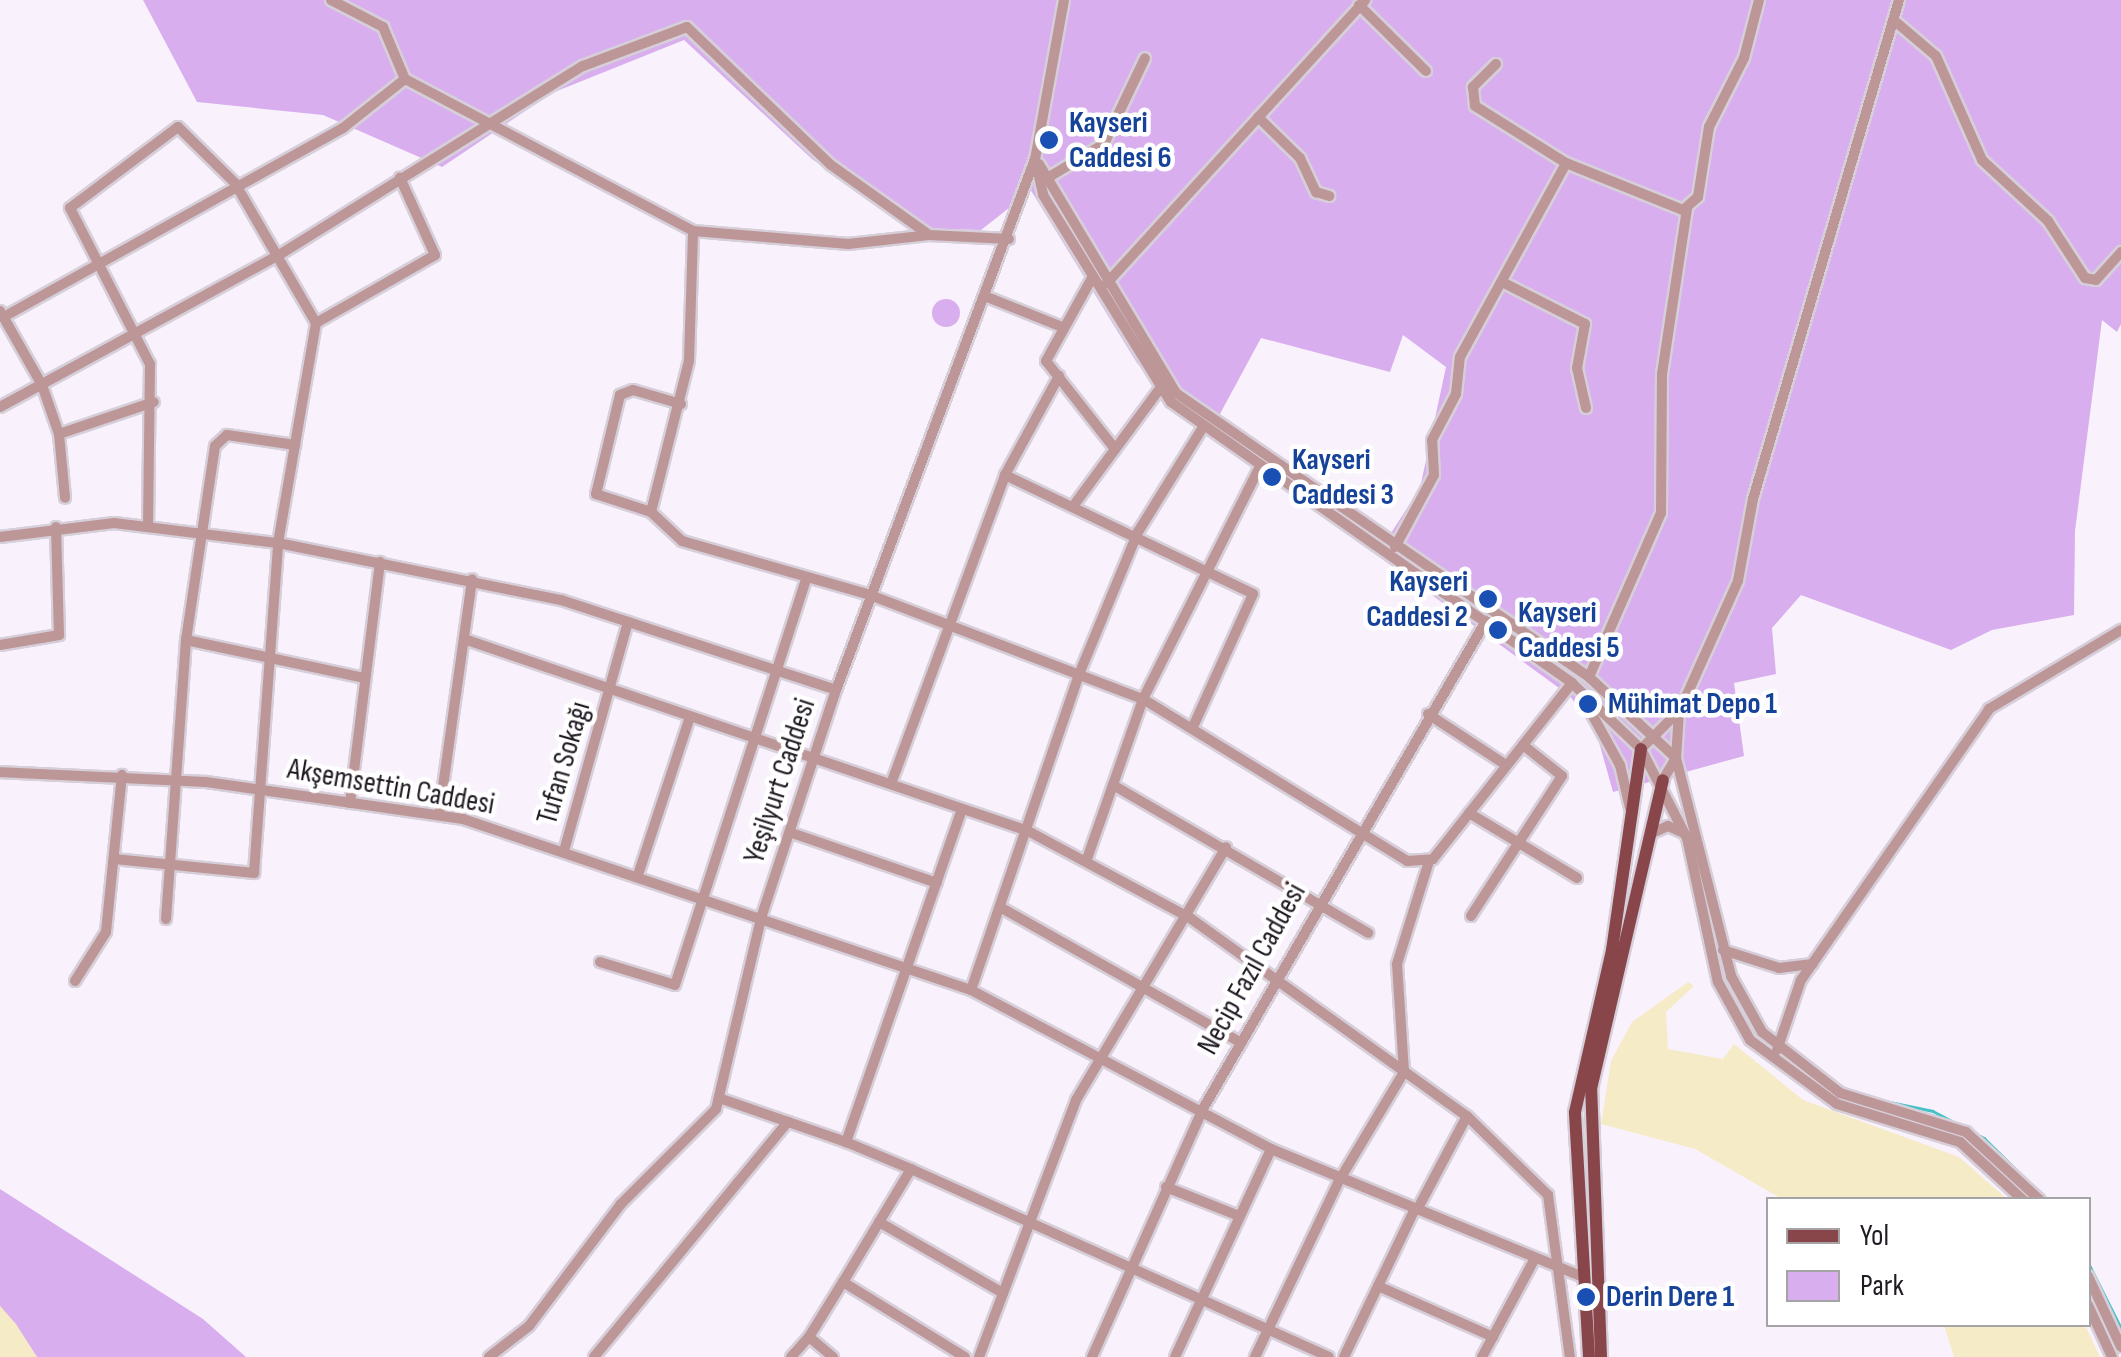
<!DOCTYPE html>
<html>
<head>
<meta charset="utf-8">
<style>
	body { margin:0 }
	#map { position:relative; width:2121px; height:1357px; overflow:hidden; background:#f9f2fd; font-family:"Sofia Sans Condensed",sans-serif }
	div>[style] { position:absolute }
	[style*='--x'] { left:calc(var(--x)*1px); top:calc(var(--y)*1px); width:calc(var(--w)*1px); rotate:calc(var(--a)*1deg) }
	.green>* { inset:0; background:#d8aeee }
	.round { border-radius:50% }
	.sand>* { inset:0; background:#f5ebc6 }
	.stream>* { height:2.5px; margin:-1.25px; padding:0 1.25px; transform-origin:1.25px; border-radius:1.25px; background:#47c2c7 }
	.roads { filter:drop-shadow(2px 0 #d6cfda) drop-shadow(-2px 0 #d6cfda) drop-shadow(0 2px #d6cfda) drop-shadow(0 -2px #d6cfda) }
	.minor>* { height:10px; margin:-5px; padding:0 5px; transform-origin:5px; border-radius:5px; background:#bd9697 }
	.major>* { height:12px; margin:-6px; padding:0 6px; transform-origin:6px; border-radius:6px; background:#88464b }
	.dots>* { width:28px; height:28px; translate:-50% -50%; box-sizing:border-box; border:5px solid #fff; border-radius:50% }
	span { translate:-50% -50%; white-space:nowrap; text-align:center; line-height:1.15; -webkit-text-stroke:9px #fff; paint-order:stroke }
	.transit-label { font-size:30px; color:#164399; font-weight:700 }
	.left { translate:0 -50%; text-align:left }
	.right { translate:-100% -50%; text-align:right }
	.street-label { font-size:30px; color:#201a23 }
	.legend { position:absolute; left:1766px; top:1197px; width:325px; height:130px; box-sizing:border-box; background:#fff; border:2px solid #a6a3a7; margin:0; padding:12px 18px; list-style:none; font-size:30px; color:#201a23 }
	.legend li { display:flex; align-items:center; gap:20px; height:50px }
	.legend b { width:50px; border:2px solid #a6a3a7 }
</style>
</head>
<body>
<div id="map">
	<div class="green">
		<div style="clip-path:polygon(143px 0,2121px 0,2121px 324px,2117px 332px,2102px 320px,2075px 531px,2074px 615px,1992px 630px,1951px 650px,1801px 595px,1772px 628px,1776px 674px,1734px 683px,1744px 756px,1613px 792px,1597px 735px,1570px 696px,1377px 555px,1420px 488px,1446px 367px,1403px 335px,1390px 372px,1261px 338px,1208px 436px,1137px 363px,1024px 179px,1009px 208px,981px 230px,911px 228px,812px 159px,684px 40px,552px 93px,442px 167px,323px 115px,197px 102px)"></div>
		<div class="round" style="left:932px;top:299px;width:28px;height:28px"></div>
		<div style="clip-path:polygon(0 1189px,203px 1319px,246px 1357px,37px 1357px,0 1306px)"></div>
	</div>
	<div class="sand">
		<div style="clip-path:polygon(1688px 982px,1694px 986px,1666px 1012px,1668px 1049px,1723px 1059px,1734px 1044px,1803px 1100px,1959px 1157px,2007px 1199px,1782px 1199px,1695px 1149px,1601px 1124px,1611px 1061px,1632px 1022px)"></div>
		<div style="clip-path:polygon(0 1306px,16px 1324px,37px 1357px,0 1357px)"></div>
		<div style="clip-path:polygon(1944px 1325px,2085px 1325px,2100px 1357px,1954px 1357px)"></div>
	</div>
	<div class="stream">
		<div style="--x:1837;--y:1085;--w:17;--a:24"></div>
		<div style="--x:1880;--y:1100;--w:54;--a:11.7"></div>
		<div style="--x:1933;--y:1111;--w:58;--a:27.9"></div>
		<div style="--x:1984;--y:1138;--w:88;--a:44.5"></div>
		<div style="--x:2088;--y:1262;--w:74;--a:63.4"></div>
	</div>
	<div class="roads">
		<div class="minor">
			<div style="--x:331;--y:0;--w:59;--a:27.4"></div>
			<div style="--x:383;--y:27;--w:56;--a:67.1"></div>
			<div style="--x:405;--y:79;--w:326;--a:27.8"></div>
			<div style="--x:693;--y:231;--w:156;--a:4.8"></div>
			<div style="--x:848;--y:244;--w:81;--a:-6.3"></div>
			<div style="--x:1064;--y:0;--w:162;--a:100.3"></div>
			<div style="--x:1035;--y:159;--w:37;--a:77"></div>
			<div style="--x:1043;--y:195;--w:243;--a:58.3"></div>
			<div style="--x:1171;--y:402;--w:490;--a:35"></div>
			<div style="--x:1572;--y:683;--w:95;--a:43.7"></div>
			<div style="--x:1899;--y:0;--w:520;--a:106.31"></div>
			<div style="--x:1753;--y:499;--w:83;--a:100.4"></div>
			<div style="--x:1738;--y:581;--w:144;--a:114.2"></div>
			<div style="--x:1679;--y:712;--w:46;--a:93.7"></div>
			<div style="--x:1676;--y:758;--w:225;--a:75.8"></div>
			<div style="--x:1731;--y:976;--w:64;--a:61"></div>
			<div style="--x:1762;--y:1032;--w:99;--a:38"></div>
			<div style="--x:1840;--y:1093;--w:132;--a:17.2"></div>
			<div style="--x:1966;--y:1132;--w:100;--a:42.6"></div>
			<div style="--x:1359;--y:5;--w:94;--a:44.6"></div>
			<div style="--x:1896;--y:22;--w:52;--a:40.4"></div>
			<div style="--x:1936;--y:56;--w:114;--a:66.1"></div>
			<div style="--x:1982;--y:160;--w:90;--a:42.7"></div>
			<div style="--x:2048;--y:221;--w:68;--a:57"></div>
			<div style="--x:2085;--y:278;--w:11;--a:10"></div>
			<div style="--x:2096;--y:280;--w:38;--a:-48"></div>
			<div style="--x:1496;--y:64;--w:33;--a:135"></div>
			<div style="--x:1473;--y:87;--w:19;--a:84"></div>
			<div style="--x:1475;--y:106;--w:107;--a:32.1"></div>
			<div style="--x:1566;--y:163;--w:126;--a:21.9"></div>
			<div style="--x:1683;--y:210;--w:20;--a:-41"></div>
			<div style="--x:1698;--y:197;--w:71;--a:-81.1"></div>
			<div style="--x:1709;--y:127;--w:77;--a:-63.1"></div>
			<div style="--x:1744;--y:58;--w:60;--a:-75.5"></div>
			<div style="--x:1258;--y:117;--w:59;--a:44.3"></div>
			<div style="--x:1300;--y:158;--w:38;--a:65"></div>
			<div style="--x:1316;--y:192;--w:14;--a:17"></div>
			<div style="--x:1039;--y:164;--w:267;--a:59.1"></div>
			<div style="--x:1176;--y:393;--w:501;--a:34.51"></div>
			<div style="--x:1589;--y:677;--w:119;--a:43"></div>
			<div style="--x:1676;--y:758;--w:26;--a:121"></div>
			<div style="--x:1049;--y:177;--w:64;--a:-31"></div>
			<div style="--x:1104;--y:144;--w:95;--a:-64.5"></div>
			<div style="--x:1092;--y:278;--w:95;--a:119"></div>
			<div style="--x:1046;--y:361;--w:112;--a:51.9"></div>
			<div style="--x:1502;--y:282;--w:93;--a:26.8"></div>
			<div style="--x:1585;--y:324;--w:45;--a:100.3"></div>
			<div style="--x:1577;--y:368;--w:41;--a:77.3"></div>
			<div style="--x:1107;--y:283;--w:383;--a:-47.6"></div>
			<div style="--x:987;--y:297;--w:79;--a:21.7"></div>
			<div style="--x:0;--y:311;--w:85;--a:60.4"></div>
			<div style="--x:42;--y:385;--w:52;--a:70.9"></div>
			<div style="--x:59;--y:434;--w:64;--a:84.6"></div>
			<div style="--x:9;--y:314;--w:382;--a:-29.1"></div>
			<div style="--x:343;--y:128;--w:79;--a:-38.3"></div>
			<div style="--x:316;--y:323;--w:137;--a:-29.7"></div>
			<div style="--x:435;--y:255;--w:85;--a:-114.4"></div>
			<div style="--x:681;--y:404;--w:50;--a:-163.7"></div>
			<div style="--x:633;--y:390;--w:14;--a:159"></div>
			<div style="--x:620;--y:395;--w:102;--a:103.6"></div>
			<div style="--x:596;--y:494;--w:58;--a:18.1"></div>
			<div style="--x:651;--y:512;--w:42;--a:43.1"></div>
			<div style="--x:682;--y:541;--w:196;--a:16"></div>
			<div style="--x:870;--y:595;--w:292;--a:20.9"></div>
			<div style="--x:1143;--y:699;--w:310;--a:31.5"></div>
			<div style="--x:1407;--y:861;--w:26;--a:-4"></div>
			<div style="--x:1433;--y:859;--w:224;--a:-51.7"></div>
			<div style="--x:0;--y:407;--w:318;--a:-28.6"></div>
			<div style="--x:279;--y:255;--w:358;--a:-31.9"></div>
			<div style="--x:583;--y:66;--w:111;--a:-20.6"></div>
			<div style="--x:687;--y:27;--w:199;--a:43.8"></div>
			<div style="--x:831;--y:165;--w:120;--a:35.5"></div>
			<div style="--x:929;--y:235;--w:80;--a:2.9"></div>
			<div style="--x:59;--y:434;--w:100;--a:-18.6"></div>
			<div style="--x:1005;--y:475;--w:275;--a:25.6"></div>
			<div style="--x:1253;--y:594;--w:146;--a:114.3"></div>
			<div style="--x:1074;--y:505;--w:147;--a:-53.6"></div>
			<div style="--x:651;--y:512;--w:156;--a:-75.9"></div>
			<div style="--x:689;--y:361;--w:130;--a:-88.2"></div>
			<div style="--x:0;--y:537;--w:115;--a:-7"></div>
			<div style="--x:114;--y:523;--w:165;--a:7"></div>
			<div style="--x:278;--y:543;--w:289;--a:11.4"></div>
			<div style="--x:561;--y:600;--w:289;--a:18.1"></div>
			<div style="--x:1395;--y:547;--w:82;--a:-61.6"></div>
			<div style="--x:1434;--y:475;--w:35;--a:-93"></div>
			<div style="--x:1432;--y:440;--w:52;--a:-62.4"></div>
			<div style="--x:1456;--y:394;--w:37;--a:-84"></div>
			<div style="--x:1460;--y:357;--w:221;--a:-61.3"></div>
			<div style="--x:464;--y:639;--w:596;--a:18.8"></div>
			<div style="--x:1028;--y:831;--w:184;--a:28.2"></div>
			<div style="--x:1190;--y:918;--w:340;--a:35.6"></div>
			<div style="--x:1467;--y:1116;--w:113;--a:44.3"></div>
			<div style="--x:1548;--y:1195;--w:163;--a:82.3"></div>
			<div style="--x:186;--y:640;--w:183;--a:12"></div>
			<div style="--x:0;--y:645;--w:60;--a:-9.6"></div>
			<div style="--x:59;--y:635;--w:108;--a:-91.6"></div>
			<div style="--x:1589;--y:677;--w:179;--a:-66.3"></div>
			<div style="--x:1661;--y:513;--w:139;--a:-89.6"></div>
			<div style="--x:1662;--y:374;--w:167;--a:-81.4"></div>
			<div style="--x:1582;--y:696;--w:79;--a:61.2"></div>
			<div style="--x:1620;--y:765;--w:44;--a:76.9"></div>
			<div style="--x:1678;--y:712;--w:52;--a:135"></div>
			<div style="--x:1641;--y:749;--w:100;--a:62.7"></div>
			<div style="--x:1687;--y:838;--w:147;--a:77.9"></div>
			<div style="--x:1718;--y:982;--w:66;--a:61.1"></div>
			<div style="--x:1750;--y:1040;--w:108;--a:36.3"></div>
			<div style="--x:1837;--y:1104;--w:129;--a:17.2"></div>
			<div style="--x:1960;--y:1142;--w:86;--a:42.6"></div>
			<div style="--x:1428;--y:714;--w:93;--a:33.2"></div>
			<div style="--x:0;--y:772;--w:206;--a:2.8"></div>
			<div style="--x:206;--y:782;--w:260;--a:8.2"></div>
			<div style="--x:463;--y:819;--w:536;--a:18.6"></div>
			<div style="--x:971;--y:990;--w:340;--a:27.9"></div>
			<div style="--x:1271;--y:1149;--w:339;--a:22.3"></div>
			<div style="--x:892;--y:781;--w:326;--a:-69.7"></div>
			<div style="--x:1005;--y:475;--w:113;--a:-61.4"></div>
			<div style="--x:1113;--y:785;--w:295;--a:30.1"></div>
			<div style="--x:350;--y:803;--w:243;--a:-82.9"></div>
			<div style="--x:962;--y:809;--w:353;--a:109.2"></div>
			<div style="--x:846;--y:1142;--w:70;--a:22.6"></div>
			<div style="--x:911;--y:1169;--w:132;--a:121"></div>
			<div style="--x:843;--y:1282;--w:143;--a:31.6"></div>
			<div style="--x:1469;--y:813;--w:126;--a:31"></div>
			<div style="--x:439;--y:815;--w:238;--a:-82"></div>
			<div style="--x:792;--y:833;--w:153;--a:19"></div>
			<div style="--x:1650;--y:834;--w:20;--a:-24"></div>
			<div style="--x:1668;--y:826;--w:17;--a:24"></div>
			<div style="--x:564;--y:851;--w:238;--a:-74.4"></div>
			<div style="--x:114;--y:859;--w:141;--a:5.7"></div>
			<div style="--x:254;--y:873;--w:331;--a:-85.8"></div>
			<div style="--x:278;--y:543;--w:223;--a:-80.2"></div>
			<div style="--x:316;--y:323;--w:162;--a:-120.1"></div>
			<div style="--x:235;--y:183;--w:80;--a:-135.5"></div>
			<div style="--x:178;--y:127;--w:135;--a:143.1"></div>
			<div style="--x:70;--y:208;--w:175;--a:62.9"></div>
			<div style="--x:150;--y:364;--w:162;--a:90.7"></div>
			<div style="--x:1087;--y:859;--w:170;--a:-70.7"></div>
			<div style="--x:1143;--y:699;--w:258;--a:-63.3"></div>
			<div style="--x:638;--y:875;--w:166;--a:-71.8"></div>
			<div style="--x:1000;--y:907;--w:277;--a:29.4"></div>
			<div style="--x:1471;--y:916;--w:167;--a:-57"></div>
			<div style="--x:1562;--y:776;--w:50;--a:-141.5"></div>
			<div style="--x:166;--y:919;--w:280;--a:-85.9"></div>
			<div style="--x:186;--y:640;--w:196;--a:-81.5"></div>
			<div style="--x:215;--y:446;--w:16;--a:-43"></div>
			<div style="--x:227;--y:435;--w:69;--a:8.4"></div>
			<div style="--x:1723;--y:950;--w:59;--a:17.8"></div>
			<div style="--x:1779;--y:968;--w:34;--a:-7"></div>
			<div style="--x:600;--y:962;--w:78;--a:17"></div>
			<div style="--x:675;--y:985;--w:423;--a:-72.1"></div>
			<div style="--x:75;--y:981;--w:58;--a:-57.7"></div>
			<div style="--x:106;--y:932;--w:158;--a:-84.2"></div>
			<div style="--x:971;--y:990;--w:336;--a:-71.1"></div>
			<div style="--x:1080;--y:672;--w:152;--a:-67.5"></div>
			<div style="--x:1138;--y:532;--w:123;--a:-58.2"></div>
			<div style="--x:1777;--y:1050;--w:74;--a:-71.1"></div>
			<div style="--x:1801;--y:980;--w:330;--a:-55.2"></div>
			<div style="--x:1989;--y:709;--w:154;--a:-30.9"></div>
			<div style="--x:719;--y:1098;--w:134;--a:19.1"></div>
			<div style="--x:911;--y:1169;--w:458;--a:24.2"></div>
			<div style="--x:1166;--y:1187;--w:79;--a:21.7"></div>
			<div style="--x:1417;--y:1210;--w:106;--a:-62"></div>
			<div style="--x:879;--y:1222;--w:143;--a:29.8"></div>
			<div style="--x:2088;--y:1276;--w:78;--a:65.1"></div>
			<div style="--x:1378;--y:1286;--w:126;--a:23.9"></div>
			<div style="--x:2088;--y:1305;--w:57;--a:65.2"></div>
			<div style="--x:489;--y:1357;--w:51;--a:-37.8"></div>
			<div style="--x:529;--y:1326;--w:153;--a:-53"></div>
			<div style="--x:621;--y:1204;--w:134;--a:-45"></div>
			<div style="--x:716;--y:1109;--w:199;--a:-76.7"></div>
			<div style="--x:762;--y:915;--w:237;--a:-71.8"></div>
			<div style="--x:836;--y:690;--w:567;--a:-69.46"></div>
			<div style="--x:594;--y:1357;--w:305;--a:-50.5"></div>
			<div style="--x:791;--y:1357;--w:27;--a:-48"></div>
			<div style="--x:833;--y:1357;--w:31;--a:-140"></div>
			<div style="--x:809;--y:1337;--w:65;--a:-58.3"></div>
			<div style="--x:979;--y:1357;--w:275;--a:-69.3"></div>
			<div style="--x:1076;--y:1100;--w:294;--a:-59.3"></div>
			<div style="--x:1092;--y:1357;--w:274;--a:-65.9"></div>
			<div style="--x:1204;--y:1107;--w:562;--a:-59.88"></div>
			<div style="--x:1175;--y:1357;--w:229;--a:-65.2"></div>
			<div style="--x:1255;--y:1357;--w:197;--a:-64.5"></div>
			<div style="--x:1340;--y:1179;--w:125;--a:-59.1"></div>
			<div style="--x:1404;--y:1072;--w:108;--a:-93.7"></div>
			<div style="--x:1397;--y:964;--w:108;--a:-72.7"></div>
			<div style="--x:1344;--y:1357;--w:164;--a:-64.4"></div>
			<div style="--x:1482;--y:1357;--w:110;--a:-61.8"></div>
		</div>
		<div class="major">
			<div style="--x:1589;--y:1357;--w:245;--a:-93.3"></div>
			<div style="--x:1575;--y:1112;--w:166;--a:-77.1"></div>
			<div style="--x:1612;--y:950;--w:203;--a:-81.8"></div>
			<div style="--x:1601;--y:1357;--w:268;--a:-92.1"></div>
			<div style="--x:1591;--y:1089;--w:317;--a:-76.9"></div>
		</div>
	</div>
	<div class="dots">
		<div style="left:1049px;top:140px;background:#1a4fb4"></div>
		<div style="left:1272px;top:477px;background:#1a4fb4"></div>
		<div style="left:1488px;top:599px;background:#1a4fb4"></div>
		<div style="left:1498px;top:630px;background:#1a4fb4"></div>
		<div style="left:1588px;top:704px;background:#1a4fb4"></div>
		<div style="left:1586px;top:1297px;background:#1a4fb4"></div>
	</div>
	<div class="transit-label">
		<span class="left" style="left:1069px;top:140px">Kayseri<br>Caddesi 6</span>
		<span class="left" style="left:1292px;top:477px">Kayseri<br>Caddesi 3</span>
		<span class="right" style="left:1468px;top:599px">Kayseri<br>Caddesi 2</span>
		<span class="left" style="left:1518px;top:630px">Kayseri<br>Caddesi 5</span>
		<span class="left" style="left:1608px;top:704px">Mühimat Depo 1</span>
		<span class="left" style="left:1606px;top:1297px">Derin Dere 1</span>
	</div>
	<div class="street-label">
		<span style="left:564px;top:763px;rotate:-74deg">Tufan Sokağı</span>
		<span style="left:780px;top:781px;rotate:-72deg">Yeşilyurt Caddesi</span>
		<span style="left:391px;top:787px;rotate:10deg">Akşemsettin Caddesi</span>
		<span style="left:1252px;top:969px;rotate:-61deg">Necip Fazıl Caddesi</span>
	</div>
	<ul class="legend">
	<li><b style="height:12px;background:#88464b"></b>Yol</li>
	<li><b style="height:28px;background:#d8aeee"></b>Park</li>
	</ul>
</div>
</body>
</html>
